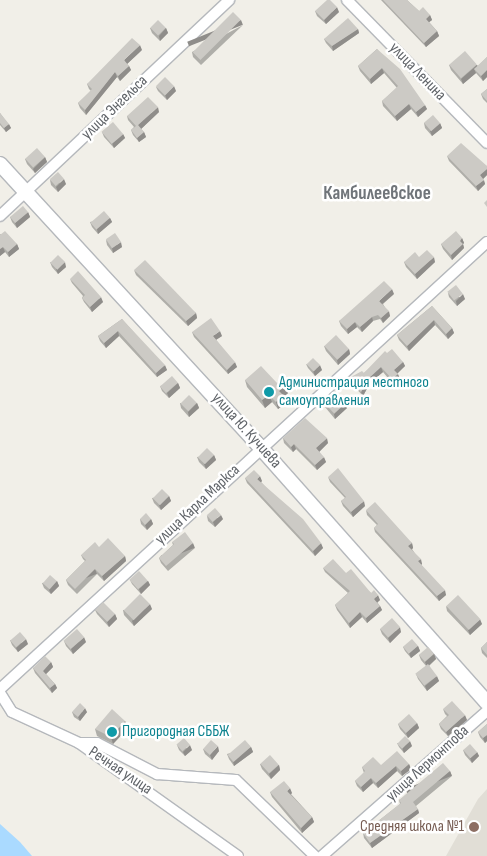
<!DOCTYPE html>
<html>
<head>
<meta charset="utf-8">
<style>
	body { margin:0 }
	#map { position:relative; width:487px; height:856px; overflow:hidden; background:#f1efe8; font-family:"Sofia Sans Condensed",sans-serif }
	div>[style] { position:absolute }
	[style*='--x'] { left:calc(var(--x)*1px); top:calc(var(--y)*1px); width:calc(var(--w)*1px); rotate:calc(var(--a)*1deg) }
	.education>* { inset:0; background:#e1ded6 }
	.water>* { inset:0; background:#aadaff }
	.roads { filter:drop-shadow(1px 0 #b5b8bc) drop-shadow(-1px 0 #b5b8bc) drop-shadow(0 1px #b5b8bc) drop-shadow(0 -1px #b5b8bc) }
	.street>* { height:10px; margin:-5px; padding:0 5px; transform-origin:5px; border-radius:5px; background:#fff }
	.secondary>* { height:14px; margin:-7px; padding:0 7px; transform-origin:7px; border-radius:7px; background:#fff }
	.wall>* { inset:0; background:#afaea9 }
	.shaded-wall>* { inset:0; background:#8f8d8a; transform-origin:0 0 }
	.building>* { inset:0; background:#cccac5; transform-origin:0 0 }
	.dots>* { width:14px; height:14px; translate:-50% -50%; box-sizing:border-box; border:2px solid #fff; border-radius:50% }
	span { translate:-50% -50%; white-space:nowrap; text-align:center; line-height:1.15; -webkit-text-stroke:5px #fff; paint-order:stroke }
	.street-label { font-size:16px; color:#5f6368 }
	.culture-label { font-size:16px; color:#0d838f }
	.left { translate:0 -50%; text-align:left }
	.education-label { font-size:16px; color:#785e54 }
	.right { translate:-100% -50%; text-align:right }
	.quarter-label { font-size:19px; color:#70757a; font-weight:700 }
</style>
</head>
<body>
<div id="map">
	<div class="education">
		<div style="clip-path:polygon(487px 789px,487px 856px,446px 856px,478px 799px)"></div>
	</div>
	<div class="water">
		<div style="clip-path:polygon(0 824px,20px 842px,32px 856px,0 856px)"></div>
	</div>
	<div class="roads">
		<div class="street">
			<div style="--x:347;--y:0;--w:200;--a:45.6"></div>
			<div style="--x:0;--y:216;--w:315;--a:-43.3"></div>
			<div style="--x:0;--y:689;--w:661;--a:-42.55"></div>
			<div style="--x:0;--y:693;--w:22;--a:58"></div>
			<div style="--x:12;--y:712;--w:74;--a:24.8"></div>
			<div style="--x:79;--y:743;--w:195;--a:35.4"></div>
			<div style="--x:79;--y:743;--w:18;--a:0"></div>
			<div style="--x:97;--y:743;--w:68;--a:27.3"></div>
			<div style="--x:157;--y:774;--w:79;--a:4.3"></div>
			<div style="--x:236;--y:780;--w:110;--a:43.9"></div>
			<div style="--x:322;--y:856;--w:220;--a:-41.3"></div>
		</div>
		<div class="secondary">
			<div style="--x:0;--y:164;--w:384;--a:47.4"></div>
			<div style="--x:260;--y:447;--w:342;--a:48.4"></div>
		</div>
	</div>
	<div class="wall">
		<div style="clip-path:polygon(381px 0,407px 0,419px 11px,430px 15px,432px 20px,429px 22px,437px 31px,439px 36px,426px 47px)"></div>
		<div style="clip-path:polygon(315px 11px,339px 12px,326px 24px,317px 16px)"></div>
		<div style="clip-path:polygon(243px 25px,201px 65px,193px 57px,192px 52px)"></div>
		<div style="clip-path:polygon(150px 28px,166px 28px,168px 33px,160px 41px,152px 33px)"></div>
		<div style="clip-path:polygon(358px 29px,359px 33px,333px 51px,326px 43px,324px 39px)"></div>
		<div style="clip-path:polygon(377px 49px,427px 109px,418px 117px,411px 109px,397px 121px,383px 106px,382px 101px,397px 88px,384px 73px,371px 84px,360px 71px,358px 66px)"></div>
		<div style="clip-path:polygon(142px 50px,127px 64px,129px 66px,131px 70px,120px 81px,117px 77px,86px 115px,80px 108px,78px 103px,91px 91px,89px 89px,87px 84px)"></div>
		<div style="clip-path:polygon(487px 57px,487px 77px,483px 81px,476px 73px,463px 84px,451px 70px,449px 65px,477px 65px,478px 66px)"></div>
		<div style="clip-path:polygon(156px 87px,176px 91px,167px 100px,158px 91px)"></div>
		<div style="clip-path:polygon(487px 89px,487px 103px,483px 99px,481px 94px)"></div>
		<div style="clip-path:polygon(159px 112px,141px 129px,144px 132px,146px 137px,139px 142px,133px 135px,131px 130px,134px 127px,128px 120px,127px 116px)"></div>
		<div style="clip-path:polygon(0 113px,11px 128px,6px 132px,0 125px)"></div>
		<div style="clip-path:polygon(424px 123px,440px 123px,442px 128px,432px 136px,425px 128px)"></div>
		<div style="clip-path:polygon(102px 132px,123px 134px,125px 138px,114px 148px,104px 137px)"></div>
		<div style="clip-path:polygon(447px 156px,487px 166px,487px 175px,483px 179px,485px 184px,478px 191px,449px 161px)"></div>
		<div style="clip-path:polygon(45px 157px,47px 162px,35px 173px,27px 164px,25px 159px)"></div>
		<div style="clip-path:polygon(50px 180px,66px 184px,58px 192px,51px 185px)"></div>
		<div style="clip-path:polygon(28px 212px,30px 217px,17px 228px,12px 222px,10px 217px)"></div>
		<div style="clip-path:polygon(110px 218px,112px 222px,98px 234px,92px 227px,90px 222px)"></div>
		<div style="clip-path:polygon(0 234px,17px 244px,19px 249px,9px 257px,5px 252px,0 256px)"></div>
		<div style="clip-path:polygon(462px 238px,464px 243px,463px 244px,464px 248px,452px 260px,443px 249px,441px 244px)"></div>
		<div style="clip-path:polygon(106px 240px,122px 247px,113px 253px,107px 245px)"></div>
		<div style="clip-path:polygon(419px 257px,435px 262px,417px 279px,406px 267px,404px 262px)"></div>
		<div style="clip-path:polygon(50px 262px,66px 267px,58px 274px,52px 267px)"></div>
		<div style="clip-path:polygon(134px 270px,196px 313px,197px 318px,188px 326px,136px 275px)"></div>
		<div style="clip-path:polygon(70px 279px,103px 302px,92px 312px,84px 302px,82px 298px,83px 296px,72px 283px)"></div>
		<div style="clip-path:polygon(448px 293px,465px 299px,457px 306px,449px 297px)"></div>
		<div style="clip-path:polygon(394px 294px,383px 304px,390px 316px,383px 323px,380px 319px,373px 321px,362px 332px,357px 327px,348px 334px,341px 326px,339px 321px)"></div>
		<div style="clip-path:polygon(432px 306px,452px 328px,454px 333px,448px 339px,435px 325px,409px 351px,399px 340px,397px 335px)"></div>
		<div style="clip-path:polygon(122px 319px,167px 370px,157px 377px,119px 336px,106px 348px,100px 341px,98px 336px)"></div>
		<div style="clip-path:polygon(192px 332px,222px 336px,216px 340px,237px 367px,228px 374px,194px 337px)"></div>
		<div style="clip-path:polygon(324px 346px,349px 349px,350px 354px,338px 365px,326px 351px)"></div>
		<div style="clip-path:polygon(387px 353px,403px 362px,405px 366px,397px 373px,400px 379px,393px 384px,383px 372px,370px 383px,363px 396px,351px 383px,349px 378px,364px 373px)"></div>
		<div style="clip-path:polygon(306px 364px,322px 370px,315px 376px,308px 368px)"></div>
		<div style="clip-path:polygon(245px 380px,277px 383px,285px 386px,288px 393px,284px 397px,286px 403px,278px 409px,272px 402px,265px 408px,247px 387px)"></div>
		<div style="clip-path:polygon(178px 383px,180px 388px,169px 398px,162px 391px,160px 386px)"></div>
		<div style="clip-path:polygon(323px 402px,346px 403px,347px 408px,335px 419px,325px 407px)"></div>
		<div style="clip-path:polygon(180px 403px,197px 403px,199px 408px,189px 417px,181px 408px)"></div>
		<div style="clip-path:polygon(283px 438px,328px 443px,319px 452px,326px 462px,317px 470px,296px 449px,293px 452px,284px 443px)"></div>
		<div style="clip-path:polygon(214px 455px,216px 460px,206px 469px,199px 462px,197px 457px)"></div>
		<div style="clip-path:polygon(328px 477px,365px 506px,353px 517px,343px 506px,341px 501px,345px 498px,330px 482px)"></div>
		<div style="clip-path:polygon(245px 478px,262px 481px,261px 482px,323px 548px,315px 556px,247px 483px)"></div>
		<div style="clip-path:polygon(169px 496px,171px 501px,161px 510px,154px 503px,152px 498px)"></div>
		<div style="clip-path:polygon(366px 510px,412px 543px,413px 548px,412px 549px,422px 564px,421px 565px,446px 595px,439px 601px,375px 532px,374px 528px,377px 525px,367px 515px)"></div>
		<div style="clip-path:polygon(207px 516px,223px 519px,215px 527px,208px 521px)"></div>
		<div style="clip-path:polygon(140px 519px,151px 519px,153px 524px,147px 530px,141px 524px)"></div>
		<div style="clip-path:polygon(172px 542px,195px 548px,168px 571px,161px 563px,159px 558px,173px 545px)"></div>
		<div style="clip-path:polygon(81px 555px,125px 556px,126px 561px,104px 581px,97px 574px,77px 594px,68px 585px,66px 580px,85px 561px,83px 559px)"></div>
		<div style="clip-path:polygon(323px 568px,346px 573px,371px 593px,380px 600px,377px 602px,380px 606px,382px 610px,367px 623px,362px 617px,350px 628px,337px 610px,335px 605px,348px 593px,325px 572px)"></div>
		<div style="clip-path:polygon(130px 580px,148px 581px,150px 585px,141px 594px,132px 584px)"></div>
		<div style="clip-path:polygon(57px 581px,59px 586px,51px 594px,44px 588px,42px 583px)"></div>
		<div style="clip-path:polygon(446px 606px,482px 624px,470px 635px,447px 611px)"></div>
		<div style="clip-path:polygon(152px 609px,134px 626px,124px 615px,123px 610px)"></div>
		<div style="clip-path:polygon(95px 610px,115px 614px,117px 619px,109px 627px,97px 614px)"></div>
		<div style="clip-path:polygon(380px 629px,401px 632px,390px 643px,382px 634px)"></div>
		<div style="clip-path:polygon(10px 640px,28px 644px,18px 652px,12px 645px)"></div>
		<div style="clip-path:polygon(64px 641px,86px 642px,73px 654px,66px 646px)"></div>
		<div style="clip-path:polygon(487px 642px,487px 658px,482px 653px,481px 648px)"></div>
		<div style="clip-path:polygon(418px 646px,420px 651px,411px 658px,405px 651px,403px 647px)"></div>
		<div style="clip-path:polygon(434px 654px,436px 659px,429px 666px,439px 681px,427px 691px,418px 679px,416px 674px,426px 666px,421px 660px,419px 655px)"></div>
		<div style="clip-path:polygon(51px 662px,53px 667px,46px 674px,55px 684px,57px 688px,52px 693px,35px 673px,33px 668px)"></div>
		<div style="clip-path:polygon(443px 709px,467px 720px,448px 736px,441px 729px,439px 724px,447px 716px,445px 714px)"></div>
		<div style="clip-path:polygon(72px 712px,87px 712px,80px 721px,74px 717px)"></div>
		<div style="clip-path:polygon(125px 721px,128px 728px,113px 744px,97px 736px,95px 729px)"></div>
		<div style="clip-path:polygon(417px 723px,419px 728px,408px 738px,400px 729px,398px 724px)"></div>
		<div style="clip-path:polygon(487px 724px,487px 741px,485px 743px,480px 737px,478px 732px)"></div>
		<div style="clip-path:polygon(397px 743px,412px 746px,404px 753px,399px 747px)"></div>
		<div style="clip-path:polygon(177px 745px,192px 750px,185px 756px,179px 750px)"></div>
		<div style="clip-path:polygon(251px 747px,253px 752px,234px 766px,229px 759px,227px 754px)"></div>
		<div style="clip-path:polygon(203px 749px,219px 751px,212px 760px,205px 754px)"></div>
		<div style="clip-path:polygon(463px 750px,477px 752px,479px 756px,472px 763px,465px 755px)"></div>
		<div style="clip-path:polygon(260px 764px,279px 765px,280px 770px,271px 779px,262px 769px)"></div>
		<div style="clip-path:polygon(409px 764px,411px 769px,402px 776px,397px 771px,378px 788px,373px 783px,363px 792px,357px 786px,355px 781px,364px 773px,362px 767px,381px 765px)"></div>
		<div style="clip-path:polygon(450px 771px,452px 776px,416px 806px,419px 813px,372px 848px,364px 838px,363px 833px,400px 804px,399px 800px)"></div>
		<div style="clip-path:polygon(270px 792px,292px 793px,291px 794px,312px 817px,314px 822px,302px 833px,272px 797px)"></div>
	</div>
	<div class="shaded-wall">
		<div style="clip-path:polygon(337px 7px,339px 12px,326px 24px,324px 20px)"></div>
		<div style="clip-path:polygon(430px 15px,432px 20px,428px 23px,426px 19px)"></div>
		<div style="left:241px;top:20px;width:5px;height:58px;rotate:68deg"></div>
		<div style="clip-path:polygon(166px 28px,168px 33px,160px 41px,159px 36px)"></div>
		<div style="clip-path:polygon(358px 29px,359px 33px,333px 51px,332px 46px)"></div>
		<div style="clip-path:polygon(437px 31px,439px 36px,426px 47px,424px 43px)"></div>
		<div style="clip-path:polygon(140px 45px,142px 50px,126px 65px,124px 60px)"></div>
		<div style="clip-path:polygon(477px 65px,479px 70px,474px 69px,476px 73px,463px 84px,461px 79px)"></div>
		<div style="clip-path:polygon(129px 66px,131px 70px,120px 81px,118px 76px)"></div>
		<div style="clip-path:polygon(382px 68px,384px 73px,371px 84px,370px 79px)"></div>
		<div style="clip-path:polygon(487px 70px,487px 77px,483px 81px,481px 76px)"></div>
		<div style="clip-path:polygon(115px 72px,117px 77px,86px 115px,85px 110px)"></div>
		<div style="clip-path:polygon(174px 86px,176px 91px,167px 100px,165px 95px)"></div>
		<div style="clip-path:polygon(409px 104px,411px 109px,397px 121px,395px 116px)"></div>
		<div style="clip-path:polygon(425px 105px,427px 109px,418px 117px,416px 112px)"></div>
		<div style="clip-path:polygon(158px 107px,159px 112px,140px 130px,138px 125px)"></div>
		<div style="clip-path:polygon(440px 123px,442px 128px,432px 136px,430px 131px)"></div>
		<div style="clip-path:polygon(9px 124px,11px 128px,6px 132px,4px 128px)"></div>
		<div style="clip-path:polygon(144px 132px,146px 137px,139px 142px,137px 138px)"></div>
		<div style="clip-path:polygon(123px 134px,125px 138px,114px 148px,112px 143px)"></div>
		<div style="clip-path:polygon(45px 157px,47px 162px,35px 173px,33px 169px)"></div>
		<div style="clip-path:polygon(487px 169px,487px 175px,482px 180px,480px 175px)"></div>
		<div style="clip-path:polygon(64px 179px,66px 184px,58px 192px,56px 187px)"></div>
		<div style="clip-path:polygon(484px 180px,485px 184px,478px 191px,476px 186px)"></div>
		<div style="clip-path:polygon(28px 212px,30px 217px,17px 228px,15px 223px)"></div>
		<div style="clip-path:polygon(110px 218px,112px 222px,98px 234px,97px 229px)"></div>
		<div style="clip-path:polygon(462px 238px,464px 243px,463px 244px,464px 248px,452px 260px,451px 255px)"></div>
		<div style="clip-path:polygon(121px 242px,122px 247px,113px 253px,112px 248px)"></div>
		<div style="clip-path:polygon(17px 244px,19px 249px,9px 257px,8px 252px)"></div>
		<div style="clip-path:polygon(3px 247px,5px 252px,0 256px,0 249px)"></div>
		<div style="clip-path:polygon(434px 257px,435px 262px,417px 279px,415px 274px)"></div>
		<div style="clip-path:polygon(65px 262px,66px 267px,58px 274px,56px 269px)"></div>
		<div style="clip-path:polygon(392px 289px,394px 294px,381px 305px,379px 301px)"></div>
		<div style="clip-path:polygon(463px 294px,465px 299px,457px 306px,456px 301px)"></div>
		<div style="clip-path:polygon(101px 297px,103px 302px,92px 312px,90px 307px)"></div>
		<div style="clip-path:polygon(389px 311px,390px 316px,383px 323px,381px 318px)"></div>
		<div style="clip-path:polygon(196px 313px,197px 318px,188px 326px,186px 321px)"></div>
		<div style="clip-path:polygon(372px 317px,373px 321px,362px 332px,360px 327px)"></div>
		<div style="clip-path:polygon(434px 320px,435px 325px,409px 351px,407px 346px)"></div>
		<div style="clip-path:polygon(355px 322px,357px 327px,348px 334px,347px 329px)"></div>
		<div style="clip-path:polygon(452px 328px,454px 333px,448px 339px,446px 334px)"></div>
		<div style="clip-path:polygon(118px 331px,119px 336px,106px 348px,104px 343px)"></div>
		<div style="clip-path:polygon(220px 331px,222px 336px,214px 341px,213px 336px)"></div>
		<div style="clip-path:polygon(349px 349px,350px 354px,338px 365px,337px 360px)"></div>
		<div style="clip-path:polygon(235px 362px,237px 367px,228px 374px,227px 370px)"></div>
		<div style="clip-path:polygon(403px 362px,405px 366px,396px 375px,394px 370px)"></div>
		<div style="clip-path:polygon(165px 365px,167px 370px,157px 377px,156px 373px)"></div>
		<div style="clip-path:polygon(320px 365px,322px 370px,315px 376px,313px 371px)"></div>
		<div style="clip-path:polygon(381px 367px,383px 372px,370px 383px,363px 396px,361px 392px,369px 378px)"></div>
		<div style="clip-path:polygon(398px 374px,400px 379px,393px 384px,392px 379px)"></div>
		<div style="clip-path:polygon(178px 383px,180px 388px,169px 398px,167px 393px)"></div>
		<div style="clip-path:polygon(285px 386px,288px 393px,284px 397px,286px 403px,278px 409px,276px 402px,279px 391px)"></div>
		<div style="clip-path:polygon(269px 395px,272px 402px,265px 408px,262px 400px)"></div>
		<div style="clip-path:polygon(197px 403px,199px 408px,189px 417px,188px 412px)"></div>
		<div style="clip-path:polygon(346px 403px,347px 408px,335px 419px,334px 414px)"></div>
		<div style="clip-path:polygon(327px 438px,328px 443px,318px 453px,316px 448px)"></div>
		<div style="clip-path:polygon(294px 444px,296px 449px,293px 452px,291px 447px)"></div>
		<div style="clip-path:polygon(214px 455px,216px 460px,206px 469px,204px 464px)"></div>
		<div style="clip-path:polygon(324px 457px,326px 462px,317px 470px,315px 465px)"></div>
		<div style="clip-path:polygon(260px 476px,262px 481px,259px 484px,257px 479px)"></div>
		<div style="clip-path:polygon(169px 496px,171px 501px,161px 510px,159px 505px)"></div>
		<div style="clip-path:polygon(364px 501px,365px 506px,353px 517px,351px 512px)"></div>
		<div style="clip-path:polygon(221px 515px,223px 519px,215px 527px,213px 522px)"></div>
		<div style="clip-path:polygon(151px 519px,153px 524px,147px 530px,145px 525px)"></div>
		<div style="left:193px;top:543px;width:5px;height:35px;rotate:68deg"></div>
		<div style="clip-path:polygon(321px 543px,323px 548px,315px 556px,313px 551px)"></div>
		<div style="clip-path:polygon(412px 543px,413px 548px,410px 551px,408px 546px)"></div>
		<div style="clip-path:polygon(125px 556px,126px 561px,104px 581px,102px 576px)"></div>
		<div style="clip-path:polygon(421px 559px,422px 564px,420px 566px,418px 561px)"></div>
		<div style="left:95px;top:569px;width:5px;height:28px;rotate:68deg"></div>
		<div style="clip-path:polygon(57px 581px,59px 586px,51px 594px,49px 590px)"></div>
		<div style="clip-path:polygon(148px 581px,150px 585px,141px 594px,139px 589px)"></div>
		<div style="clip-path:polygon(445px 590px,446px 595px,439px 601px,437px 596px)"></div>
		<div style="clip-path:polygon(378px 595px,380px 600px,376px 604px,374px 599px)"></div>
		<div style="clip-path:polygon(150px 604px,152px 609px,134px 626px,132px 621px)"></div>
		<div style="clip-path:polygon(380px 606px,382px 610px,367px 623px,366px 618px)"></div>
		<div style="clip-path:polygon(360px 612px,362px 617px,350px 628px,349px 623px)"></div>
		<div style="clip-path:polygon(115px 614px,117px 619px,109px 627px,107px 622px)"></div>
		<div style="clip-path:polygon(480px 619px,482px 624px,470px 635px,468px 630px)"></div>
		<div style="clip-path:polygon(400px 627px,401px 632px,390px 643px,388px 638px)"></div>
		<div style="clip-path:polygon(84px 637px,86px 642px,73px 654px,71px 649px)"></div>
		<div style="clip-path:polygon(26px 639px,28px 644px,18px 652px,16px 648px)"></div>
		<div style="clip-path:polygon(418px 646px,420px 651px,411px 658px,409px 653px)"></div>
		<div style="clip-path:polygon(434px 654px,436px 659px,427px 667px,425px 662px)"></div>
		<div style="clip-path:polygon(51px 662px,53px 667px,44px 676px,43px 671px)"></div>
		<div style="clip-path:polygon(437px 676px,439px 681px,427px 691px,425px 686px)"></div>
		<div style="clip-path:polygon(55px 684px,57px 688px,52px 693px,50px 688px)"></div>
		<div style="clip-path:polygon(85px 708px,87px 712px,80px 721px,78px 717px)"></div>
		<div style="clip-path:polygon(465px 715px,467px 720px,448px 736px,446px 732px)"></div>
		<div style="clip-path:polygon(125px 721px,128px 728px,113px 744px,111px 737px)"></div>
		<div style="clip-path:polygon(417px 723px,419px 728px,408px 738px,406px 733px)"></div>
		<div style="clip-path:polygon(487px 735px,487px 741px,485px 743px,483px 738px)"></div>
		<div style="clip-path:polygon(410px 741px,412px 746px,404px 753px,402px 748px)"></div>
		<div style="clip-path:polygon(190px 745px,192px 750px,185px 756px,183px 752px)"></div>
		<div style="clip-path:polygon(218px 746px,219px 751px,212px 760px,210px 755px)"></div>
		<div style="clip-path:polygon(251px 747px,253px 752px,234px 766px,233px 761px)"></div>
		<div style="clip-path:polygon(477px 752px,479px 756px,472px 763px,470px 758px)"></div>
		<div style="clip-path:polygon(409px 764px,411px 769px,402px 776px,401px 771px)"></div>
		<div style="clip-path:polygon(279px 765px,280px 770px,271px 779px,269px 774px)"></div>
		<div style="clip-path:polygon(396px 766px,397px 771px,378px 788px,376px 783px)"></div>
		<div style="left:450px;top:771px;width:5px;height:48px;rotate:68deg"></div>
		<div style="clip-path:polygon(371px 778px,373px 783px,363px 792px,361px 787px)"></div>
		<div style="clip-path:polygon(290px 788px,292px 793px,289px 796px,287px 791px)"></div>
		<div style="clip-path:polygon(418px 809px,419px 813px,372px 848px,370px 843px)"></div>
		<div style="clip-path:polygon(312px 817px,314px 822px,302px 833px,301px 828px)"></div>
	</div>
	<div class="building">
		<div style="clip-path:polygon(327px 0,330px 0,337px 7px,324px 20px,315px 11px)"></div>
		<div style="clip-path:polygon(383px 0,407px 0,419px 11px,423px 7px,430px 15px,426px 19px,437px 31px,424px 43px)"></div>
		<div style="left:233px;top:12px;width:11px;height:57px;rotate:45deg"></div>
		<div style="clip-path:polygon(348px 18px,358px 29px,332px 46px,324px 39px)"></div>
		<div style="left:158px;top:20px;width:11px;height:11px;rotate:45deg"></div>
		<div style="clip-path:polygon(132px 38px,140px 45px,124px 60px,129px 66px,118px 76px,115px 72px,85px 110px,78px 103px,92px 89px,87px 84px)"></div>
		<div style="clip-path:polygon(377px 49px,400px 69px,425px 105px,416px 112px,409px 104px,395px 116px,382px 101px,398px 86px,382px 68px,370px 79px,358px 66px)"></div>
		<div style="left:465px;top:51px;width:18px;height:21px;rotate:49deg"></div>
		<div style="clip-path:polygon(487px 57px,487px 70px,481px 76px,474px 69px)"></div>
		<div style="left:165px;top:77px;width:13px;height:13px;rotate:45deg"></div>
		<div style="clip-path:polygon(487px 89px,487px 101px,481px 94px)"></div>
		<div style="clip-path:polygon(148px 97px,158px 107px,138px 125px,144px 132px,137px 138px,131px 130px,136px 126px,127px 116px)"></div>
		<div style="clip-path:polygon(0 113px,9px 124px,4px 128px,0 123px)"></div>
		<div style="left:433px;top:115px;width:11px;height:12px;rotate:49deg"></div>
		<div style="left:113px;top:122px;width:16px;height:15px;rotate:50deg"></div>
		<div style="clip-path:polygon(461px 143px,487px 166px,487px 169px,480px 175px,484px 180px,476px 186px,447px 156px)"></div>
		<div style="left:37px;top:148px;width:12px;height:16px;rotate:48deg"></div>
		<div style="left:58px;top:172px;width:9px;height:11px;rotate:49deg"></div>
		<div style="clip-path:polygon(487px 200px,487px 207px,484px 203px)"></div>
		<div style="left:23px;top:206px;width:8px;height:17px;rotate:50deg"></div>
		<div style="left:104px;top:211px;width:9px;height:18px;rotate:49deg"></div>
		<div style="clip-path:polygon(5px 231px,17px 244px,8px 252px,3px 247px,0 249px,0 234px,0 235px)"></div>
		<div style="clip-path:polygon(456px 231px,462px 238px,460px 241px,463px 244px,451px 255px,441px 244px)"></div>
		<div style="left:115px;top:233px;width:11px;height:11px;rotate:56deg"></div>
		<div style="clip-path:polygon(427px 250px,434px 257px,415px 274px,404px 262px,415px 252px,419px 257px)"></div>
		<div style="left:58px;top:255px;width:10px;height:11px;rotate:45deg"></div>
		<div style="clip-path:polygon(145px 260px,196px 313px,186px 321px,134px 270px)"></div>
		<div style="clip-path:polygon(78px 271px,101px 297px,90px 307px,82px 298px,85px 295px,70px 279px)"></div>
		<div style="clip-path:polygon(384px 281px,392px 289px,379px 301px,389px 311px,381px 318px,378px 315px,372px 317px,360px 327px,355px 322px,347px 329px,339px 321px)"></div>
		<div style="left:456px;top:285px;width:11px;height:11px;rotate:52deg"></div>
		<div style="clip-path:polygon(432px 306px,452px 328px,446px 334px,434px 320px,407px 346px,397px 335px)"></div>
		<div style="clip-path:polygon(211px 318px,220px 331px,213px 336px,235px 362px,227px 370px,192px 332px)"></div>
		<div style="clip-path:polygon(122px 319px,165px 365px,156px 373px,118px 331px,104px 343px,98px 336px)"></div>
		<div style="left:336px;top:335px;width:19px;height:16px;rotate:47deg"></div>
		<div style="clip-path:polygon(392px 349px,403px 362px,394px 370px,398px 374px,392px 379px,381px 367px,369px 378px,361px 392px,349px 378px,362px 371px,364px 373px,385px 351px,387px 353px)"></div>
		<div style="left:313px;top:358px;width:10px;height:9px;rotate:45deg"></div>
		<div style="clip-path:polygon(261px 366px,277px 383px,280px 380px,285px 386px,279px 391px,283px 395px,276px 402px,269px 395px,262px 400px,245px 380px)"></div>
		<div style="left:172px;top:376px;width:9px;height:16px;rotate:49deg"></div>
		<div style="left:335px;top:391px;width:16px;height:16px;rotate:47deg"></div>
		<div style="left:189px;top:395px;width:11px;height:12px;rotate:45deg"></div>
		<div style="clip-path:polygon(305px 418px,327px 438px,316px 448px,324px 457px,315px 465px,294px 444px,291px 447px,283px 438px)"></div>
		<div style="left:207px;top:448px;width:10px;height:13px;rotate:45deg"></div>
		<div style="clip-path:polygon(338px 468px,364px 501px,351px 512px,341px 501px,346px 497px,328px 477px)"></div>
		<div style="clip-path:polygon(254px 470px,260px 476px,257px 479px,303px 519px,321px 543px,313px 551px,245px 478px)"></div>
		<div style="left:162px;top:489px;width:10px;height:13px;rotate:45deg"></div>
		<div style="clip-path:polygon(375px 502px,412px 543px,408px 546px,421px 559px,418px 561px,445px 590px,437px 596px,374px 528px,378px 524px,366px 510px)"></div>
		<div style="left:215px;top:508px;width:9px;height:11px;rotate:49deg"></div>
		<div style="clip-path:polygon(146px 513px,151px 519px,145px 525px,140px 519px)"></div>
		<div style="clip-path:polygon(185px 532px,193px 543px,166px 566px,159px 558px,174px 544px,172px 542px)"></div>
		<div style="clip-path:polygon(108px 538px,125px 556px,102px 576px,95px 569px,75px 589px,66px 580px,86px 560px,81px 555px,95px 542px,99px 547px)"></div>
		<div style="clip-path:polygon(333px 559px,346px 573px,351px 569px,371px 593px,374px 590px,378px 595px,374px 599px,380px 606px,366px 618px,360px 612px,349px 623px,335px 605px,350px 591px,323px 568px)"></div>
		<div style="left:139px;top:571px;width:13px;height:13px;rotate:48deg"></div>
		<div style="left:50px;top:575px;width:9px;height:11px;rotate:41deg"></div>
		<div style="left:140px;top:594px;width:14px;height:23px;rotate:45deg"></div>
		<div style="left:458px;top:595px;width:33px;height:16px;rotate:47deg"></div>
		<div style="left:103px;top:602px;width:17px;height:11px;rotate:45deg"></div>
		<div style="left:392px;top:618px;width:12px;height:16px;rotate:48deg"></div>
		<div style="left:77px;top:629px;width:11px;height:18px;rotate:49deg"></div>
		<div style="left:20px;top:632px;width:9px;height:13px;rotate:49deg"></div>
		<div style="left:412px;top:639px;width:9px;height:12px;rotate:49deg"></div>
		<div style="clip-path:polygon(487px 642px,487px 655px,481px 648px)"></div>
		<div style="left:428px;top:647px;width:9px;height:12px;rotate:49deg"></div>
		<div style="clip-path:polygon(45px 656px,51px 662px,43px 671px,55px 684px,50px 688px,33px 668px)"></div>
		<div style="left:428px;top:664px;width:15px;height:16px;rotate:53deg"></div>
		<div style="clip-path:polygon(452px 701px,465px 715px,446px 732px,439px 724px,449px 715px,443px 709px)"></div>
		<div style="clip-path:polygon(80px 703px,85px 708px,78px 717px,72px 712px)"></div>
		<div style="clip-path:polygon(112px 709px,125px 721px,111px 737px,95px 729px)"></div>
		<div style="left:409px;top:714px;width:12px;height:15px;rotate:48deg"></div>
		<div style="clip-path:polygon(487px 724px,487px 735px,483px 738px,478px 732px)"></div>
		<div style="left:405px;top:736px;width:7px;height:11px;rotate:45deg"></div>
		<div style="left:184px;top:738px;width:9px;height:10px;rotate:49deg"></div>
		<div style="left:211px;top:740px;width:9px;height:12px;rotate:41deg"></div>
		<div style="left:245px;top:740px;width:9px;height:23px;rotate:49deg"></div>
		<div style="left:470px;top:744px;width:11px;height:9px;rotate:49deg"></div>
		<div style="clip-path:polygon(397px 751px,409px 764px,401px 771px,396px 766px,376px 783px,371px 778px,361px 787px,355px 781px,365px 771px,362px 767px,373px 757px,381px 765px)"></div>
		<div style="left:270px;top:755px;width:13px;height:13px;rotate:48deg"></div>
		<div style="clip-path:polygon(443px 763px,450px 771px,413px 802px,418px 809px,370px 843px,363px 833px,401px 803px,399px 800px)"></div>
		<div style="clip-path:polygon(284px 781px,290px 788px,287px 791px,312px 817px,301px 828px,270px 792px)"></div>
	</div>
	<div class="dots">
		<div style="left:269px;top:392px;background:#0f9aa8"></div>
		<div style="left:112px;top:732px;background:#0f9aa8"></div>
		<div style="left:474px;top:827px;background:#8d6e63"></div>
	</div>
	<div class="street-label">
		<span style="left:417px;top:72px;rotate:46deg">улица Ленина</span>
		<span style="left:115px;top:108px;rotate:-44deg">улица Энгельса</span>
		<span style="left:246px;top:431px;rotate:48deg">улица Ю. Кучиева</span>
		<span style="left:198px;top:505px;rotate:-43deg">улица Карла Маркса</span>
		<span style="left:428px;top:764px;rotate:-42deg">улица Лермонтова</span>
		<span style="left:120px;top:771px;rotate:34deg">Речная улица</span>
	</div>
	<div class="culture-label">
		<span class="left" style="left:279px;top:392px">Администрация местного<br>самоуправления</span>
		<span class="left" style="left:122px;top:732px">Пригородная СББЖ</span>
	</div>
	<div class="education-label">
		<span class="right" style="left:464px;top:827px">Средняя школа №1</span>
	</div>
	<div class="quarter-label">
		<span style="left:377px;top:194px">Камбилеевское</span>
	</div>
</div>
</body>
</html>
